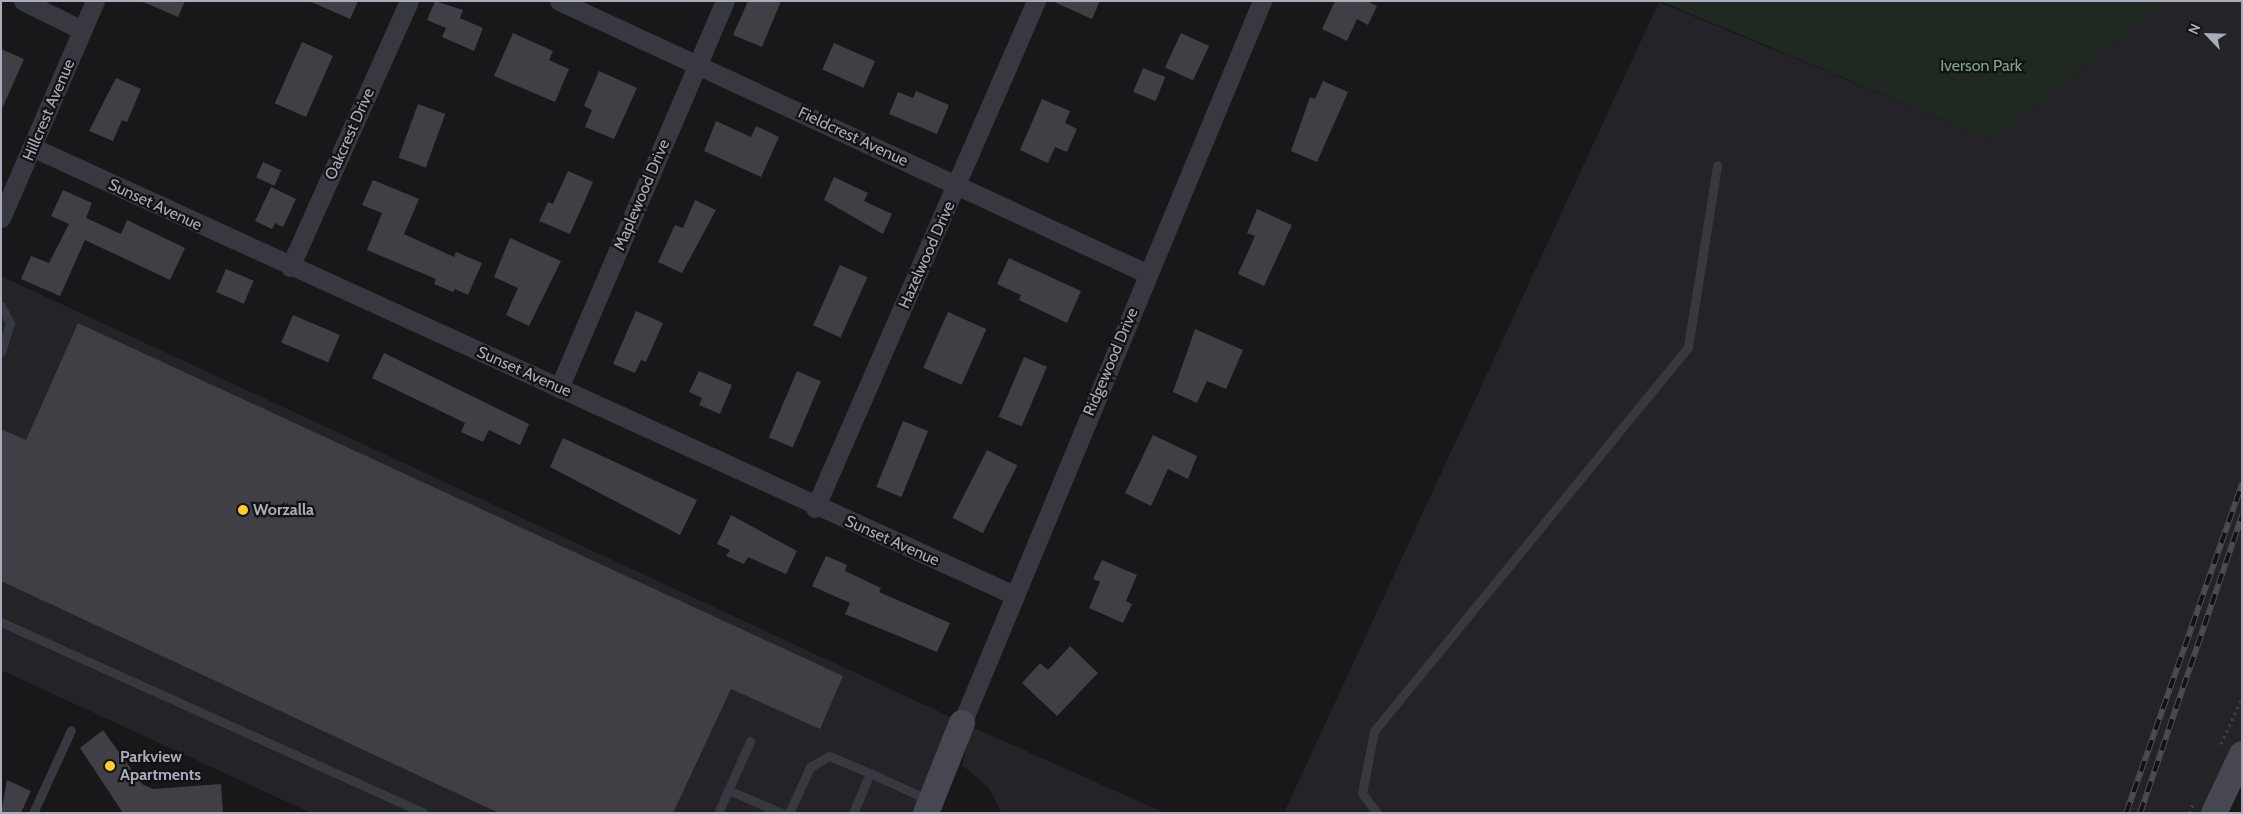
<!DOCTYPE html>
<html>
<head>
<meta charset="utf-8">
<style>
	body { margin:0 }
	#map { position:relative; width:2243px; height:814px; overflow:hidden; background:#18181a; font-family:Cabin,sans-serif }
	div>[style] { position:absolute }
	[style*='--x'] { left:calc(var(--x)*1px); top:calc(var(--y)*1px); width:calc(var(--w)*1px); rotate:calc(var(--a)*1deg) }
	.built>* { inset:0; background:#242327 }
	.green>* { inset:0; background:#1f2921 }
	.building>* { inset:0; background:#3f3f45; transform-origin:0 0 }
	.path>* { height:3px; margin-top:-1.5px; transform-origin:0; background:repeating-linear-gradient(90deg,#3e4047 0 2.5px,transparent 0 6.5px) }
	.lane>* { height:9px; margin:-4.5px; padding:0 4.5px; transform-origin:4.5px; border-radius:4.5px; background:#383940 }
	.street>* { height:19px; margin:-9.5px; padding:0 9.5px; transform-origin:9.5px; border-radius:9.5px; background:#383940 }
	.secondary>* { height:26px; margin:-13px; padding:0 13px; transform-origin:13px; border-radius:13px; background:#464750 }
	.rail>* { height:5.5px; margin-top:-2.75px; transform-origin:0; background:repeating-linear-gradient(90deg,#131315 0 11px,#4b4c55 0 22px); box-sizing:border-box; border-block:1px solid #4b4c55 }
	.dots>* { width:14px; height:14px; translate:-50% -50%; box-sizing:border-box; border:2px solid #131315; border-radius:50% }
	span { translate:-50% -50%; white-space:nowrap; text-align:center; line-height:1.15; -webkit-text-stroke:4.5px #131315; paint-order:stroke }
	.park-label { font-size:16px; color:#7ea885 }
	.street-label { font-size:16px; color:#a9acbb }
	.poi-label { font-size:16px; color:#a9acbb; font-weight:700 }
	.left { translate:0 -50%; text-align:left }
	.frame { position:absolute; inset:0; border:2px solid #a9acbb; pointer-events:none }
	.north { position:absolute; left:2183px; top:10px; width:50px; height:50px; -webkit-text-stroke:4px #131315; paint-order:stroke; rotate:294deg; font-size:14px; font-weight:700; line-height:20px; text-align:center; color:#a9acbb }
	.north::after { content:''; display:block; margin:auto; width:18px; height:22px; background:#a9acbb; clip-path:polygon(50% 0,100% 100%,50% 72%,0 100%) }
</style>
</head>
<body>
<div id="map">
	<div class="built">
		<div style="clip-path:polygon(2166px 1px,2242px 1px,2242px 754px,2214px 813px,1284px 813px,1659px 2px,1992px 140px)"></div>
		<div style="clip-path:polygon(1px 276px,955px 719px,916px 813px,311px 813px,1px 670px)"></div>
		<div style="clip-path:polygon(972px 727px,1165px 813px,1002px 813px,989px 788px,962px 765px)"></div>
	</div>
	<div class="green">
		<div style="clip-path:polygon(1660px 1px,2166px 1px,1992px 140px)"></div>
	</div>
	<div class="building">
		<div style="clip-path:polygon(141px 1px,185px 1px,178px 17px)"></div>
		<div style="clip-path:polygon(309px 1px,358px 1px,350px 19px)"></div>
		<div style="clip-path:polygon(435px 1px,463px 10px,460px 18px,483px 28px,474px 51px,442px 37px,446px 28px,427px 20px)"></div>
		<div style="clip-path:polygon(748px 1px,781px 1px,762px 47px,733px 35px)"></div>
		<div style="clip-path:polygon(1052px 1px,1100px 1px,1092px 19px)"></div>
		<div style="clip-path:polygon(1335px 1px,1367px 1px,1377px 6px,1368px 25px,1357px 19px,1347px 41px,1322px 29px)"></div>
		<div style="clip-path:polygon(513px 33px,553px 51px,549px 60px,569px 69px,555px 102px,494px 76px)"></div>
		<div style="left:1181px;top:33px;width:31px;height:38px;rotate:25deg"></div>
		<div style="left:302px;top:42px;width:34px;height:67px;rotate:24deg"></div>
		<div style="left:834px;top:43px;width:45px;height:29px;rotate:24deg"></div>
		<div style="clip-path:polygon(1px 49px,24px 59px,1px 111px)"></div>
		<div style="left:1143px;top:68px;width:24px;height:26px;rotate:22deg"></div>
		<div style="clip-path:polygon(599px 71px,637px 88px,614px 139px,585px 127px,592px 110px,584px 106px)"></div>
		<div style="clip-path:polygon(116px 78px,141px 89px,127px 122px,122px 120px,113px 141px,89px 131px)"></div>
		<div style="clip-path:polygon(1323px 81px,1348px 92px,1317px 162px,1291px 151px,1310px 97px,1315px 99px)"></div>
		<div style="clip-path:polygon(916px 91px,949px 105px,937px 134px,889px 114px,898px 92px,913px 98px)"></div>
		<div style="clip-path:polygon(1042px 99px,1070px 111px,1065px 123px,1077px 129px,1067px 152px,1055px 147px,1048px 163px,1020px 150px)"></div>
		<div style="left:418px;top:104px;width:29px;height:57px;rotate:20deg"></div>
		<div style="clip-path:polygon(716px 121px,751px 137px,756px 126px,779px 137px,761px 177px,704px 151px)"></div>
		<div style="left:263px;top:162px;width:20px;height:17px;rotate:24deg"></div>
		<div style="clip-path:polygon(568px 171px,593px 182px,570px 234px,539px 221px,548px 202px,553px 204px)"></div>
		<div style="clip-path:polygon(834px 177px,868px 193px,864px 201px,892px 214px,883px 234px,824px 200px)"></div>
		<div style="clip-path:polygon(373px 180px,419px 199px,404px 234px,454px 257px,456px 252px,482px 263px,468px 295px,455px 289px,453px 292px,434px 284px,436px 279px,367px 250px,382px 213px,362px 205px)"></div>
		<div style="clip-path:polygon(271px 187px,296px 199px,283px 227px,275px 223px,272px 229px,255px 221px)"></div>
		<div style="clip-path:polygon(63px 190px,92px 203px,86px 218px,121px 234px,127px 220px,185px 248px,170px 280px,85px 240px,60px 296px,21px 279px,31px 256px,49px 263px,69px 224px,51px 216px)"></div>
		<div style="clip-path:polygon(695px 200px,716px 210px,682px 273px,658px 262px,675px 225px,683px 228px)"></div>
		<div style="clip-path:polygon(1257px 209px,1292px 225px,1264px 286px,1238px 274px,1255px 236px,1247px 233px)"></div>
		<div style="clip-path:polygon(510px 238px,561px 261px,529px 326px,506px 315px,518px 288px,494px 277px)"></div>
		<div style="clip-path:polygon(1009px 258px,1081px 291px,1067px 323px,1019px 300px,1021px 295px,997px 284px)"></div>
		<div style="left:840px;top:265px;width:30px;height:66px;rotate:24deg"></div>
		<div style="left:226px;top:269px;width:30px;height:25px;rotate:23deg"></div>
		<div style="clip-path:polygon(636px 311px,663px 323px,646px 362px,641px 360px,635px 373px,613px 364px)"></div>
		<div style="left:948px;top:312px;width:42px;height:61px;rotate:24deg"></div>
		<div style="left:293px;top:315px;width:51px;height:30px;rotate:23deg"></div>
		<div style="clip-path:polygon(78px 323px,843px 676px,820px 729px,731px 689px,673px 813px,499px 813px,1px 581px,1px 429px,26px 440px)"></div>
		<div style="clip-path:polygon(1195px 329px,1243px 350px,1226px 389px,1207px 381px,1197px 403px,1173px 392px)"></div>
		<div style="clip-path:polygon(384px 353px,529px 424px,520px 445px,489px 430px,483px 442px,461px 432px,465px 423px,372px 378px)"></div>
		<div style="left:1024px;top:357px;width:25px;height:65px;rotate:23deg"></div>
		<div style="clip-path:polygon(699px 371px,732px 385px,720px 414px,699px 405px,702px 398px,689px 392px)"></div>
		<div style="left:797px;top:371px;width:26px;height:72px;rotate:23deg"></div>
		<div style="left:903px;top:421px;width:27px;height:71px;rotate:22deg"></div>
		<div style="clip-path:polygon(1153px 435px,1197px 456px,1188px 479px,1168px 469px,1151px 506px,1125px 493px)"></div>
		<div style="clip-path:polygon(563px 438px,697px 500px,680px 535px,550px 467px)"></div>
		<div style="left:987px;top:450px;width:34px;height:76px;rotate:27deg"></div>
		<div style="clip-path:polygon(731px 515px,797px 551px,786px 574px,748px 557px,744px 564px,726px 556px,730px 550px,717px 544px)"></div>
		<div style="clip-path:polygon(826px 556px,847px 565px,845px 571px,881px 588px,879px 592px,950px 623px,937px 652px,845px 614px,850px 603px,812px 586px)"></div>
		<div style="clip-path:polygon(1102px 560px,1137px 575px,1126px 601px,1132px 604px,1123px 623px,1089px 608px,1100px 582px,1093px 579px)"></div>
		<div style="clip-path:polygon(1070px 646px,1098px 673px,1057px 716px,1022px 683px,1040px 663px,1048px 670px)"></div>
		<div style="clip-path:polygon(103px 730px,142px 784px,153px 789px,221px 784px,223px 813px,123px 813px,80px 748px)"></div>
		<div style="clip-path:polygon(7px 780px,31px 791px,21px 813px,1px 813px)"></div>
	</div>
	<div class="path">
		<div style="--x:2221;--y:744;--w:51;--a:-65.5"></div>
		<div style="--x:2189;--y:813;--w:10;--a:-66"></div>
	</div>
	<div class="lane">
		<div style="--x:1;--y:306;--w:19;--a:62"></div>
		<div style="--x:10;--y:323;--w:30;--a:107"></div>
		<div style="--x:1;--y:622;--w:464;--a:24.3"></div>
		<div style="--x:870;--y:773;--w:65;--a:24.6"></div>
		<div style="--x:728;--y:790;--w:59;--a:23.1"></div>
		<div style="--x:33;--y:813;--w:91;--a:-65.4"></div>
		<div style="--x:718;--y:813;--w:79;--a:-66"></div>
		<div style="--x:789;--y:813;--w:51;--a:-65.5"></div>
		<div style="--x:810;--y:767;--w:22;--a:-30"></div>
		<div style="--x:829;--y:756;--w:44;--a:22.5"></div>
		<div style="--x:870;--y:773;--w:43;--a:113"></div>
		<div style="--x:1377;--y:813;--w:25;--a:-127"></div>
		<div style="--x:1362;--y:793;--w:63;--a:-79"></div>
		<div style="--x:1374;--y:731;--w:496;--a:-50.7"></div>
		<div style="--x:1688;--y:347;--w:184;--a:-80.9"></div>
	</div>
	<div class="street">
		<div style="--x:23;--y:1;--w:66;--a:26.2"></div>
		<div style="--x:559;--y:1;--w:649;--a:24.87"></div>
		<div style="--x:34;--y:148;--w:1077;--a:24.52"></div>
		<div style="--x:1;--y:218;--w:236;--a:-66.6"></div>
		<div style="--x:290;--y:267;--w:291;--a:-65.9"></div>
		<div style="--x:559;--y:388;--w:421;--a:-66.8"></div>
		<div style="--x:815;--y:508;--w:553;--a:-66.45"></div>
		<div style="--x:962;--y:723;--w:782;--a:-67.44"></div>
	</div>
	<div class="secondary">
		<div style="--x:926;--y:813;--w:97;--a:-68.2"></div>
		<div style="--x:2214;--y:813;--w:65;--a:-64.6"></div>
	</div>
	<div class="rail">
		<div style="--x:2126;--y:813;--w:350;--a:-70.6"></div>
		<div style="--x:2140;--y:813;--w:315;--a:-71.1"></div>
	</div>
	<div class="dots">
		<div style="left:243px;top:510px;background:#ffcd2b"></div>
		<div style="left:110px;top:766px;background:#ffcd2b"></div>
	</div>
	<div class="park-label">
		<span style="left:1981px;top:66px">Iverson Park</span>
	</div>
	<div class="street-label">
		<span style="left:49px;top:110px;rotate:-67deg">Hillcrest Avenue</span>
		<span style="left:350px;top:134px;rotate:-66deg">Oakcrest Drive</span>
		<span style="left:853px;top:137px;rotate:25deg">Fieldcrest Avenue</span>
		<span style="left:642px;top:195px;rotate:-67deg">Maplewood Drive</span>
		<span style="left:155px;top:205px;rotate:25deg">Sunset Avenue</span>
		<span style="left:927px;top:255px;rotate:-66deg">Hazelwood Drive</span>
		<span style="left:1111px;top:362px;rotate:-67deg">Ridgewood Drive</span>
		<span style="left:524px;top:372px;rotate:24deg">Sunset Avenue</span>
		<span style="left:892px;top:541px;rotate:24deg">Sunset Avenue</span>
	</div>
	<div class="poi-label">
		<span class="left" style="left:253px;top:510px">Worzalla</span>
		<span class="left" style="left:120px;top:766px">Parkview<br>Apartments</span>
	</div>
	<div class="frame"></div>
	<div class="north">N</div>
</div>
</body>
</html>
